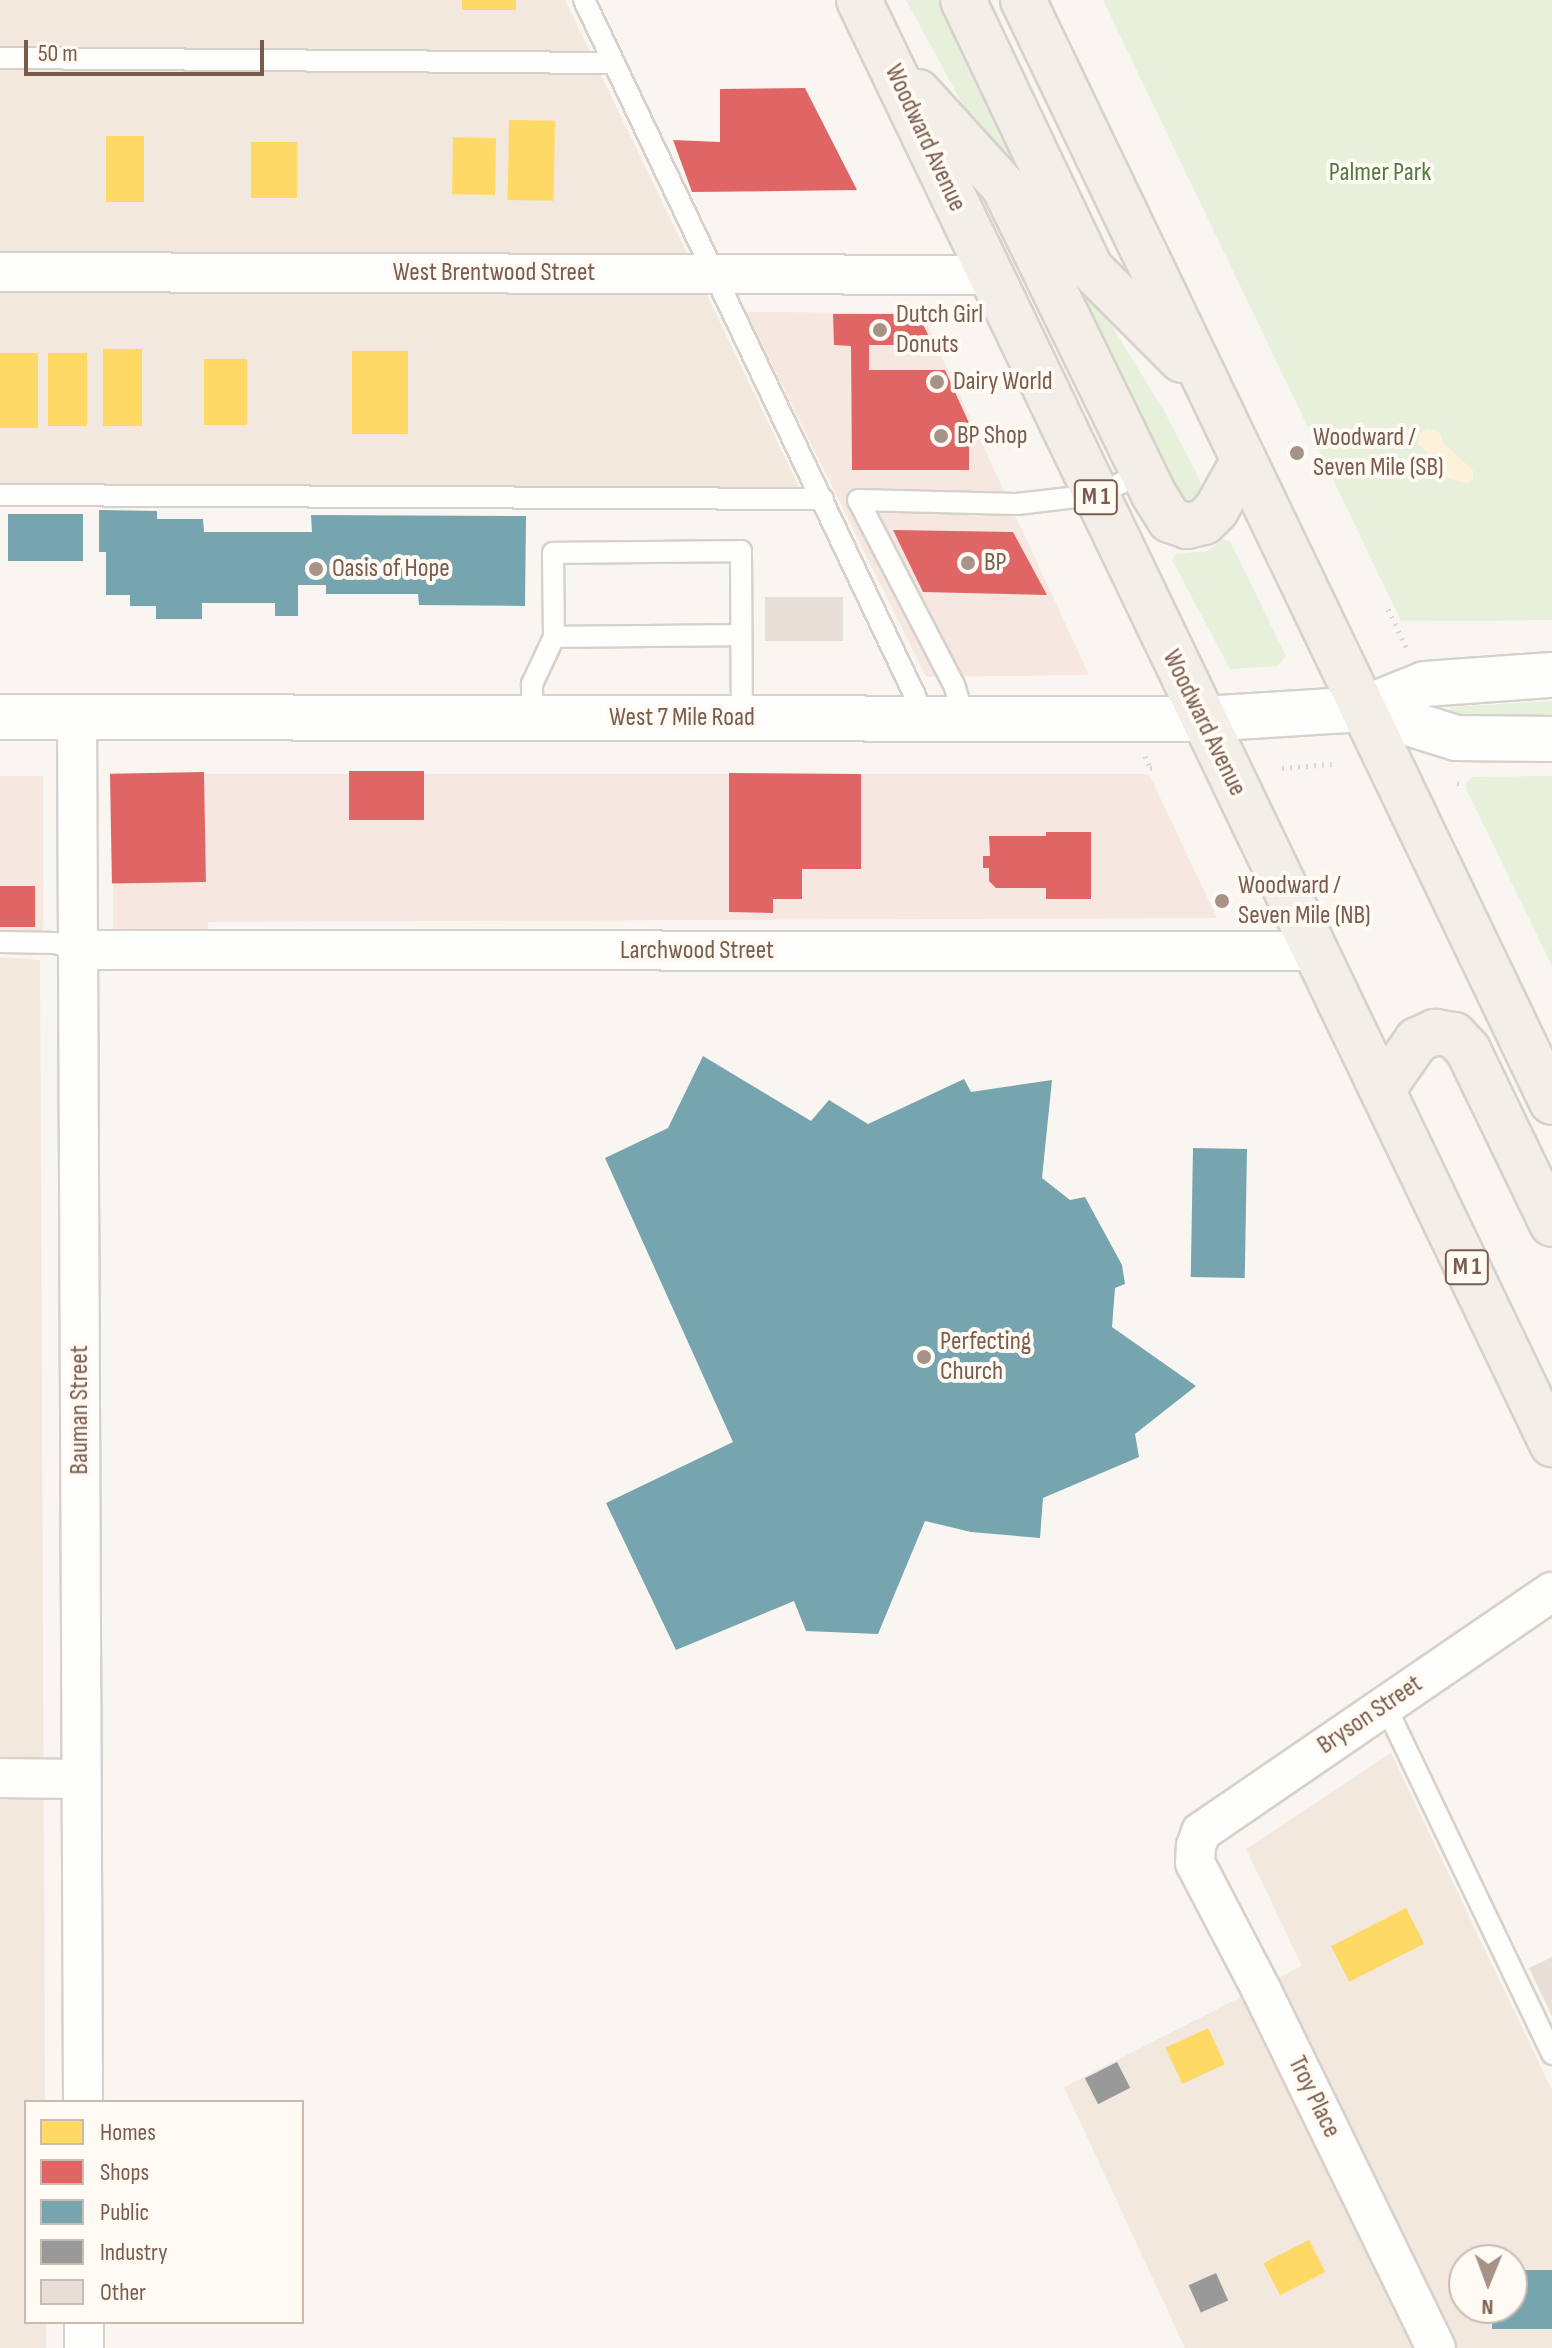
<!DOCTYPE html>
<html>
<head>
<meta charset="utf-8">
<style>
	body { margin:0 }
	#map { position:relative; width:1552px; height:2348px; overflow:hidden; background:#f9f5f0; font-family:"Sofia Sans Condensed",sans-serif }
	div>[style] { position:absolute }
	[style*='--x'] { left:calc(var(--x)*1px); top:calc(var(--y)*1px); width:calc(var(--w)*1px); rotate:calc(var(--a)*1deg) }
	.residential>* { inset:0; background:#f2e8de }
	.commercial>* { inset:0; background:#f6e8e1; transform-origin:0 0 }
	.green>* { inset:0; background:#e7f0db }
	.sand>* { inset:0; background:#fbf2d9 }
	.homes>* { inset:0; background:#ffd966; transform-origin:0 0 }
	.shops>* { inset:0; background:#e06666; transform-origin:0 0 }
	.public>* { inset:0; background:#76a5af; transform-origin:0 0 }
	.industry>* { inset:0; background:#999; transform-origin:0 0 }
	.building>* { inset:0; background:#e6ded7; transform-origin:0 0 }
	.path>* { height:5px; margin-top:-2.5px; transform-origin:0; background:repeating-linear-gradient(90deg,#dcd5d0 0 2px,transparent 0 8px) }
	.roads { filter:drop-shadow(2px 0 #d7d1cb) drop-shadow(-2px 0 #d7d1cb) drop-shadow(0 2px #d7d1cb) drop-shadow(0 -2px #d7d1cb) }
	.lane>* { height:20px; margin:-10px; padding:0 10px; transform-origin:10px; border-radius:10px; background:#fefefd }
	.street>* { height:38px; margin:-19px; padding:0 19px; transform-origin:19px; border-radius:19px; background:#fefefd }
	.secondary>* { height:44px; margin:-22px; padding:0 22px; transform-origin:22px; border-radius:22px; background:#fefefd }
	.primary>* { height:44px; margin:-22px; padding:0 22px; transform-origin:22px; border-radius:22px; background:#f3eee8 }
	.dots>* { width:22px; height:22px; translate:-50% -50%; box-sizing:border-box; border:4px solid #fffaf3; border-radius:50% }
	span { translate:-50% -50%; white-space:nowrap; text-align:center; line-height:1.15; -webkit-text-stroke:8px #fffaf3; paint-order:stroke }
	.shield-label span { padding:2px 6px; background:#fffaf3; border:2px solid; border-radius:6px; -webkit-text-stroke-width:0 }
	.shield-label { font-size:24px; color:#7a5c4d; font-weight:700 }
	.street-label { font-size:26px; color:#7a5c4d }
	.park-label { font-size:26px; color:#537a41 }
	.poi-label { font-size:26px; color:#7a5c4d }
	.left { translate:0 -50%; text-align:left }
	.legend { position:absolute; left:24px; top:2100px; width:280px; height:224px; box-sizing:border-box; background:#fffaf3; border:2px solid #cabbb1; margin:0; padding:10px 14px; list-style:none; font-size:24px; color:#7a5c4d }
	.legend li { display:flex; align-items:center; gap:16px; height:40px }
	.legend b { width:40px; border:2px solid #cabbb1 }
	.north { position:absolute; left:1448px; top:2244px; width:80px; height:80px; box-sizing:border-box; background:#fffaf3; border:2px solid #cabbb1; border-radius:50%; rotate:181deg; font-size:22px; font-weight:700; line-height:32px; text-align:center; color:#7a5c4d }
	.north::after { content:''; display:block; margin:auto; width:28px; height:36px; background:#a69286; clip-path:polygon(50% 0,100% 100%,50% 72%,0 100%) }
	.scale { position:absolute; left:24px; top:40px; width:240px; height:36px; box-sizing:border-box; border:4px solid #7a5c4d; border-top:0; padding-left:10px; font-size:24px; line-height:28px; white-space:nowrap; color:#7a5c4d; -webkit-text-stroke:6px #fffaf3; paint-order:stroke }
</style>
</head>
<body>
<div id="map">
	<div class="residential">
		<div style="clip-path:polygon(0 0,565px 0,802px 493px,0 488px)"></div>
		<div style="clip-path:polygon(0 957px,40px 960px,45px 2102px,26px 2102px,26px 2322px,46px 2322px,46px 2348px,0 2348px)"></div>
		<div style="clip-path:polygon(evenodd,1391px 1753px,1552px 2090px,1552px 2348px,1185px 2348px,1064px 2087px,1302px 1966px,1246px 1849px,1391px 1753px,1464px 2260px,1512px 2260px,1512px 2308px,1464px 2308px,1464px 2260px)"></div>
	</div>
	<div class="commercial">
		<div style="clip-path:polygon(746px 312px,922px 313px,1089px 675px,926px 677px)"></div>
		<div style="clip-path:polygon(113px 774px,1149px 774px,1217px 918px,208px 922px,208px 936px,113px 937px)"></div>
		<div style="left:0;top:776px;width:43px;height:157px"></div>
	</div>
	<div class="green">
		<div style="clip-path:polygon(906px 0,947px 0,1100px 307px,1163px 409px,1196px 472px,1203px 489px,1198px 501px,1186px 506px,1172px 503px,991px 144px,962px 103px)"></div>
		<div style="clip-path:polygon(1103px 0,1552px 0,1552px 620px,1401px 621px)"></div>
		<div style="clip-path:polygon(1223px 539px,1230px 541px,1286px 656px,1278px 666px,1230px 669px,1172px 560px,1176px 554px,1207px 551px)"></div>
		<div style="clip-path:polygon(1552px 701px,1552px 715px,1453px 716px,1450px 707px)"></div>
		<div style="clip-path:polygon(1552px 776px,1552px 966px,1466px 788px,1467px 781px,1473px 777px)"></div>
	</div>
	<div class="sand">
		<div style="clip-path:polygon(1427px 428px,1440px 433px,1443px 443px,1473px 470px,1473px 479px,1467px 484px,1447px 478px,1440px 465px,1418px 444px,1420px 434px)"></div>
	</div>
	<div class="homes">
		<div style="left:462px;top:0;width:54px;height:10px"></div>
		<div style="left:509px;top:120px;width:46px;height:80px;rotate:1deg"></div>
		<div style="left:106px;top:136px;width:38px;height:66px"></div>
		<div style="left:496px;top:138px;width:57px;height:43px;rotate:91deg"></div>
		<div style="left:251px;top:142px;width:46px;height:56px"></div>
		<div style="left:103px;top:349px;width:39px;height:77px"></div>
		<div style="left:352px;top:351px;width:56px;height:83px"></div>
		<div style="left:0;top:353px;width:38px;height:75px"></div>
		<div style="left:87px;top:353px;width:73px;height:39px;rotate:90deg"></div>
		<div style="left:204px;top:359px;width:43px;height:66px"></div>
		<div style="left:1406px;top:1908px;width:40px;height:84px;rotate:63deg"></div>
		<div style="left:1208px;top:2028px;width:40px;height:47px;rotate:65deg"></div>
		<div style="left:1309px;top:2240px;width:36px;height:51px;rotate:63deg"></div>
	</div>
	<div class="shops">
		<div style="clip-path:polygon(805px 88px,857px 190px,692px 192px,673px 140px,720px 142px,720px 89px)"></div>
		<div style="clip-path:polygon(833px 314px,918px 314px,933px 345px,869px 345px,869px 370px,945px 370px,969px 423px,969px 470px,852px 470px,851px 346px,834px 345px)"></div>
		<div style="clip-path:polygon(893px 530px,1013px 532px,1047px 595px,923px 592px)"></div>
		<div style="left:424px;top:771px;width:49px;height:75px;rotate:90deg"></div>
		<div style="left:204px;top:772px;width:110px;height:94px;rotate:89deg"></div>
		<div style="clip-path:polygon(729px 773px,861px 774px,861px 869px,802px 869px,802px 899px,773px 899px,773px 913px,729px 912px)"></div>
		<div style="clip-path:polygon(1046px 832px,1091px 832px,1091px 899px,1046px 899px,1046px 888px,996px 888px,989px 881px,989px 868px,983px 868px,983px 856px,990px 856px,989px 836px,1046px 836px)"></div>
		<div style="left:0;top:886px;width:35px;height:41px"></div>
	</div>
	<div class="public">
		<div style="clip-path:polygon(99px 510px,157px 511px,157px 519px,203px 519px,204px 532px,312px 532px,311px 515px,526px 516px,525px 606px,419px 605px,418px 594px,326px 594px,326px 585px,298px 585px,298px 616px,275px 616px,275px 603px,202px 603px,202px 619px,156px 619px,156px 606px,130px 606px,130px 595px,106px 595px,106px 552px,99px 552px)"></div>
		<div style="left:8px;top:514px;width:75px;height:47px"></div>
		<div style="clip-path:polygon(703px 1056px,811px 1121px,829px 1100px,868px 1124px,964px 1079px,971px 1092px,1052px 1080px,1042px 1178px,1070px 1200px,1085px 1197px,1122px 1265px,1125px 1284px,1115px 1288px,1112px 1327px,1196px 1386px,1135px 1434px,1139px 1457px,1043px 1498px,1040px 1538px,971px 1532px,925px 1521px,878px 1634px,806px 1631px,794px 1601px,676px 1650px,606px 1503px,733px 1442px,605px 1158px,668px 1128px)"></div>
		<div style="left:1193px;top:1148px;width:54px;height:129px;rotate:1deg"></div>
		<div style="clip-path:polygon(1512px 2270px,1552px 2270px,1552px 2329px,1492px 2329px,1492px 2308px,1512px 2308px)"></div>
	</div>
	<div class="industry">
		<div style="left:1117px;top:2062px;width:29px;height:36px;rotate:63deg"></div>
		<div style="left:1216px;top:2273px;width:30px;height:30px;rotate:66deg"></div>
	</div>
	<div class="building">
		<div style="left:765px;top:597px;width:78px;height:44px"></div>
		<div style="clip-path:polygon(1552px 1957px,1552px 2016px,1529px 1968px)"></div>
	</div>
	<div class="path">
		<div style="--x:1388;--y:609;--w:47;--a:64.5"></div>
		<div style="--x:1145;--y:756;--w:13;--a:67"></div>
		<div style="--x:1150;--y:768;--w:6;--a:-9"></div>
		<div style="--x:1282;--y:768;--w:50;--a:-4.6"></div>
		<div style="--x:1457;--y:783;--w:7;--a:16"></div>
	</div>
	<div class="roads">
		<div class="lane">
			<div style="--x:584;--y:0;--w:796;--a:64.56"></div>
			<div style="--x:0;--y:58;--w:614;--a:0.47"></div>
			<div style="--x:0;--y:495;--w:823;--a:0.28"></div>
			<div style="--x:554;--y:637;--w:187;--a:-0.6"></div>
			<div style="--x:533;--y:718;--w:34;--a:-92"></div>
			<div style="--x:532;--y:684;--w:52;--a:-64.9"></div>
			<div style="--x:554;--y:637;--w:84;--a:-90.7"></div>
			<div style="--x:553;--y:553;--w:188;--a:-0.6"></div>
			<div style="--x:741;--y:551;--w:167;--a:89.7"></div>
			<div style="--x:964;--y:719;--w:35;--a:-106"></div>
			<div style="--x:954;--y:685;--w:208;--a:-117.4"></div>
			<div style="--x:858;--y:500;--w:159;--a:1.4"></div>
			<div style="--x:1017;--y:504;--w:79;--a:-6.6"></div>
			<div style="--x:1095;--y:495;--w:53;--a:-24.6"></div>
			<div style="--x:0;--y:942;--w:55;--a:1"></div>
			<div style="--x:55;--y:943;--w:24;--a:17"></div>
			<div style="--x:1385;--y:1705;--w:387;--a:64.4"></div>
		</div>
		<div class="street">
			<div style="--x:0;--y:272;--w:988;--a:0.17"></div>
			<div style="--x:77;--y:717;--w:1385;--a:89.75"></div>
			<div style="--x:78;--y:950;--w:1238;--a:0.05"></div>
			<div style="--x:0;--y:1778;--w:81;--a:0.7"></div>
			<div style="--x:84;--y:2322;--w:26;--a:90"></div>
			<div style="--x:1436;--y:2348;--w:397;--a:-116"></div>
			<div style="--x:1262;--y:1991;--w:144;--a:-117.6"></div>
			<div style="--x:1195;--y:1863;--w:17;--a:-87"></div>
			<div style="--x:1196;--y:1846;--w:15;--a:-70"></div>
			<div style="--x:1201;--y:1832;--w:425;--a:-34.4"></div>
		</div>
		<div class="secondary">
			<div style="--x:1363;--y:709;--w:97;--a:17.3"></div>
			<div style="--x:1456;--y:738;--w:96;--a:0.6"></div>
			<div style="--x:0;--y:717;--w:1204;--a:0.1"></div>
			<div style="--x:1204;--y:719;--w:159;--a:-3.6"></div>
			<div style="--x:1363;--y:709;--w:67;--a:-22"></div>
			<div style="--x:1425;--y:684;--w:127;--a:-4.1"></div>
		</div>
		<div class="primary">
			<div style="--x:859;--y:0;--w:1602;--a:64.36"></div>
			<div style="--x:963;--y:0;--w:297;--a:64.6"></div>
			<div style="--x:1090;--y:268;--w:130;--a:45"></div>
			<div style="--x:1023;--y:0;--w:1222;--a:64.36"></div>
			<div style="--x:918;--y:92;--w:128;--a:47.8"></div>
			<div style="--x:1004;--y:187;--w:340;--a:64"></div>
			<div style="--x:1153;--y:493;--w:32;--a:58"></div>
			<div style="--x:1170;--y:520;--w:18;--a:19"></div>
			<div style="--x:1187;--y:526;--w:17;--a:-13"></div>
			<div style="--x:1204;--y:522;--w:17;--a:-45"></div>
			<div style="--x:1216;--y:510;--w:57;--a:-60.8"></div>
			<div style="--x:1383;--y:1089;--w:60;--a:-55.2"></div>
			<div style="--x:1417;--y:1040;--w:20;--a:-24"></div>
			<div style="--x:1435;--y:1032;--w:19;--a:9"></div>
			<div style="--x:1454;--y:1035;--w:21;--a:47"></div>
			<div style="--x:1468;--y:1050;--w:193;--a:64.2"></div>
		</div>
	</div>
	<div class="dots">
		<div style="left:880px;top:330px;background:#a69286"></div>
		<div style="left:937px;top:382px;background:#a69286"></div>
		<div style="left:941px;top:436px;background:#a69286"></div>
		<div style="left:1297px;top:453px;background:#a69286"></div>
		<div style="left:968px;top:563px;background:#a69286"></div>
		<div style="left:316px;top:569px;background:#a69286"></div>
		<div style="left:1222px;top:901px;background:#a69286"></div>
		<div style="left:924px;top:1357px;background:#a69286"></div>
	</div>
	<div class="shield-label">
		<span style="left:1096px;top:497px">M 1</span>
		<span style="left:1467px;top:1267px">M 1</span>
	</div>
	<div class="street-label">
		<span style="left:925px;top:138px;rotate:65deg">Woodward Avenue</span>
		<span style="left:494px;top:273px">West Brentwood Street</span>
		<span style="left:682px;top:718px">West 7 Mile Road</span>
		<span style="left:1204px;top:723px;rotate:64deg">Woodward Avenue</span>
		<span style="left:697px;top:951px">Larchwood Street</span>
		<span style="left:80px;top:1410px;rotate:-90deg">Bauman Street</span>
		<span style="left:1370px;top:1715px;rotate:-34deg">Bryson Street</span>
		<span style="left:1314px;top:2097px;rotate:64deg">Troy Place</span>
	</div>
	<div class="park-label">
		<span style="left:1380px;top:173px">Palmer Park</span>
	</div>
	<div class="poi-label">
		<span class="left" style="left:896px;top:330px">Dutch Girl<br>Donuts</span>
		<span class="left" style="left:953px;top:382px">Dairy World</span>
		<span class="left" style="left:957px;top:436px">BP Shop</span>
		<span class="left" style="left:1313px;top:453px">Woodward /<br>Seven Mile (SB)</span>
		<span class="left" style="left:984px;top:563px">BP</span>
		<span class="left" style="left:332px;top:569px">Oasis of Hope</span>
		<span class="left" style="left:1238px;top:901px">Woodward /<br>Seven Mile (NB)</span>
		<span class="left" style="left:940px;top:1357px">Perfecting<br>Church</span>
	</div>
	<ul class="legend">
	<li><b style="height:22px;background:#ffd966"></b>Homes</li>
	<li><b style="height:22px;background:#e06666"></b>Shops</li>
	<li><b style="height:22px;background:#76a5af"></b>Public</li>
	<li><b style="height:22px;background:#999"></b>Industry</li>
	<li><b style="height:22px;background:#e6ded7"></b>Other</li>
	</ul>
	<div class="north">N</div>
	<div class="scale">50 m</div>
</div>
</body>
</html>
